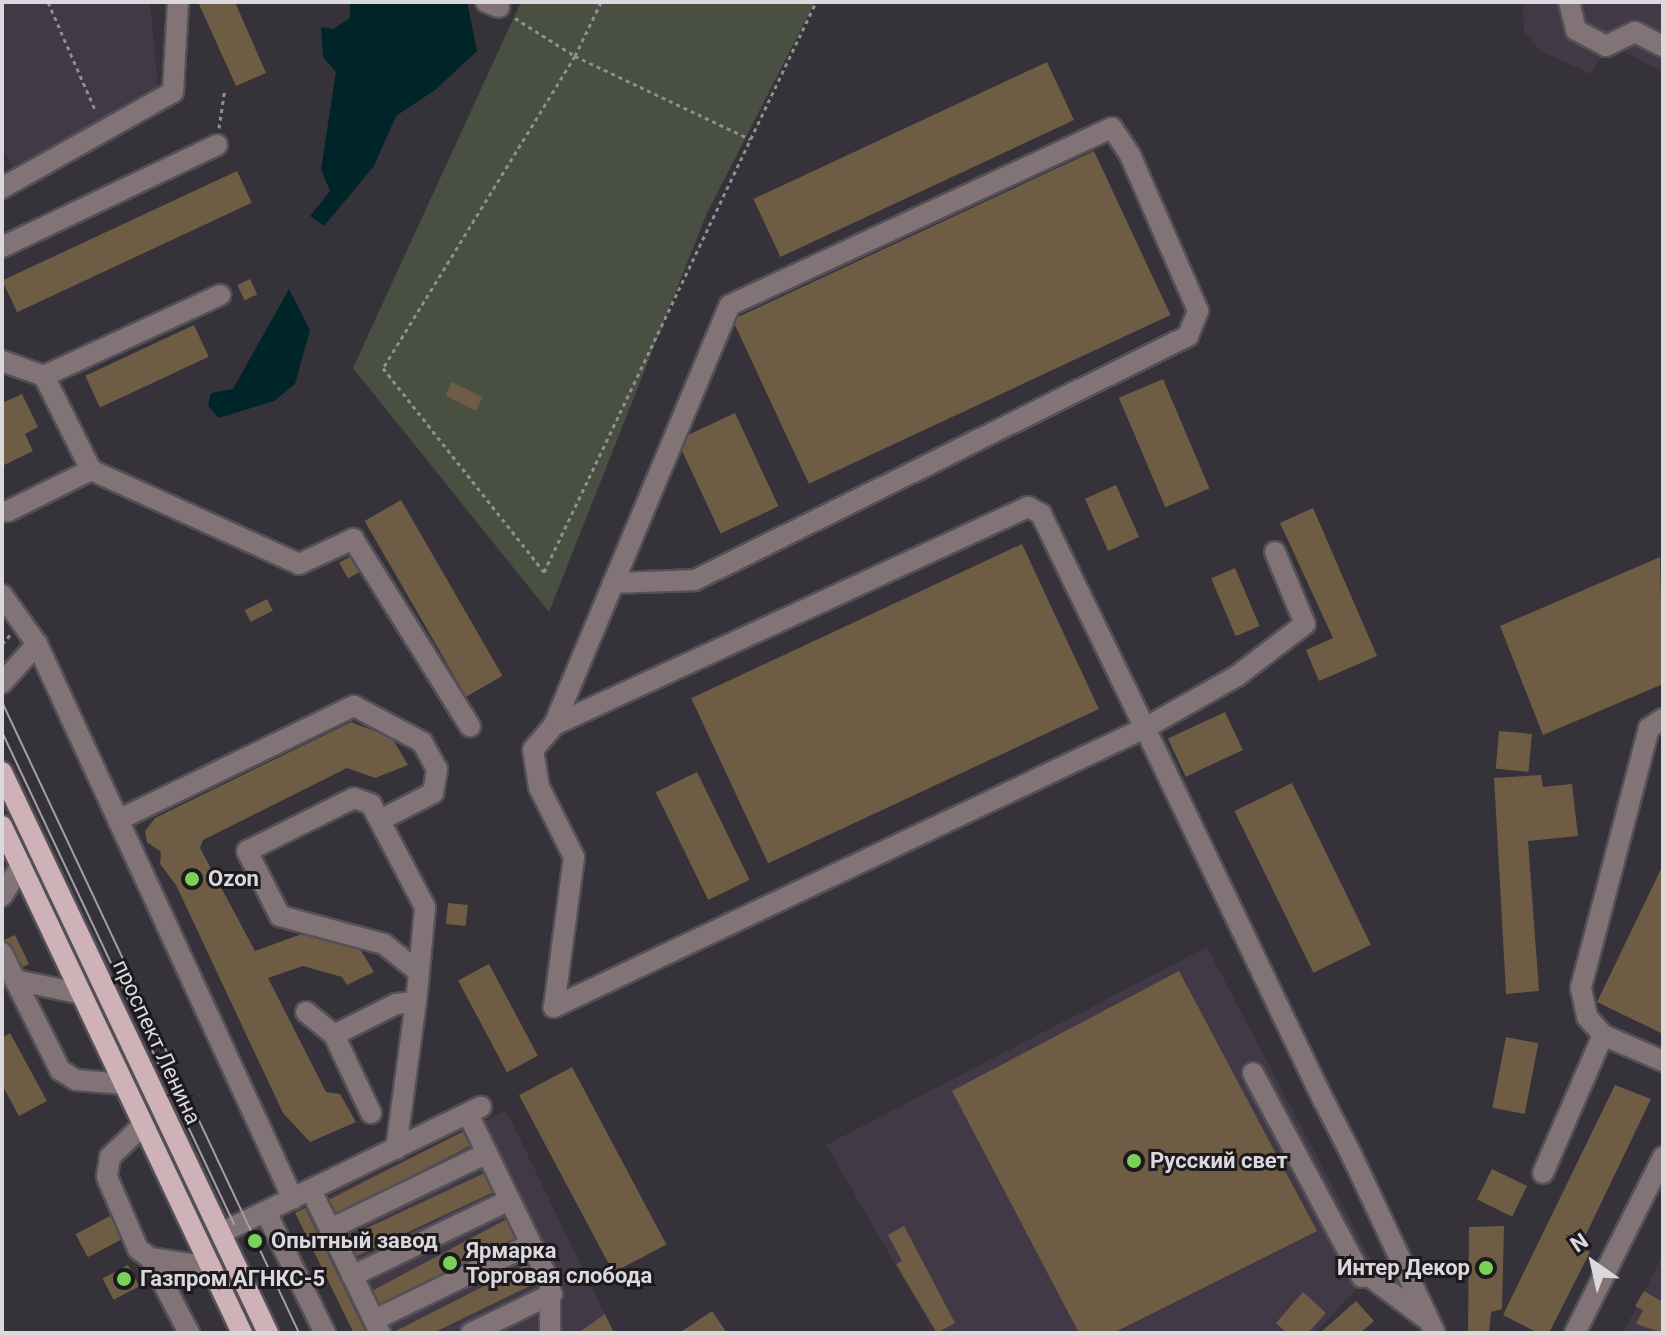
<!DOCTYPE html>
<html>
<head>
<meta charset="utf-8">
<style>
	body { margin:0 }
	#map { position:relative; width:1665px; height:1335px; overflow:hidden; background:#363239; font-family:Roboto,sans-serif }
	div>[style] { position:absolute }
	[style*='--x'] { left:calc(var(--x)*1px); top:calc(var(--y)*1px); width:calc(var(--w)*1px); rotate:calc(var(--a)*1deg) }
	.built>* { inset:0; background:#413946 }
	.green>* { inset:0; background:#495042 }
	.water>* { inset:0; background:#002529 }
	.building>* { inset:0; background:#6e5c45; transform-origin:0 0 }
	.path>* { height:3px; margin-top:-1.5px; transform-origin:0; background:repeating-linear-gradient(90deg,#908d93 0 4px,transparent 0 8px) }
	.roads { filter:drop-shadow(2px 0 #545057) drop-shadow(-2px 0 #545057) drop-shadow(0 2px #545057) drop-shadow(0 -2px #545057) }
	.minor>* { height:20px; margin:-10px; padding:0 10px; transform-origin:10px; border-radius:10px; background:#827376 }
	.major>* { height:20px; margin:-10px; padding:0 10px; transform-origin:10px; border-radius:10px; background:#cfb2b8 }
	.tram>* { height:2px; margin:-1px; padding:0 1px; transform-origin:1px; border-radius:1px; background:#a39fa5 }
	.dots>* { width:22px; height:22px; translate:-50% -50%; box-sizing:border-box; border:4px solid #1d1a1e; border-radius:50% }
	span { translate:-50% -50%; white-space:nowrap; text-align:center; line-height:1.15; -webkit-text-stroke:6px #1d1a1e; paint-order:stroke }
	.poi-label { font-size:22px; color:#dcd9de; font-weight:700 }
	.left { translate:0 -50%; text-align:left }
	.right { translate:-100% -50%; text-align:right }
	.street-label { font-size:22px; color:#dcd9de }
	.frame { position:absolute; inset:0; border:4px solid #dcd9de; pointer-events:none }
	.north { position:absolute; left:1553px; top:1223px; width:80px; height:80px; -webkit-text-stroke:6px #1d1a1e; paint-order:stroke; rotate:326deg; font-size:22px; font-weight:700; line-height:32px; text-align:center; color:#dcd9de }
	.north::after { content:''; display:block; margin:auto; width:28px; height:36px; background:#dcd9de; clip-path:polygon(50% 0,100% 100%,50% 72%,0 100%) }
</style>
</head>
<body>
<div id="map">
	<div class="built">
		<div style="clip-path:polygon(2px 2px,150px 2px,158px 87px,14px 169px,2px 147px)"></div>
		<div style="clip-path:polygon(1663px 2px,1663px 72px,1608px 44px,1591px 74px,1541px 51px,1524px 32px,1523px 2px)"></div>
		<div style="clip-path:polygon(1207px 947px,1376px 1269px,1315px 1333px,935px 1333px,826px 1145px)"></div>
		<div style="clip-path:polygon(506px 1110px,614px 1333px,353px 1333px,295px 1213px)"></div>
		<div style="clip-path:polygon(1663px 1255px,1663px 1333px,1623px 1333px)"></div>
	</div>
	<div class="green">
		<div style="clip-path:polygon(521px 2px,815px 2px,707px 213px,549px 612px,353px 368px)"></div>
	</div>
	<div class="water">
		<div style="clip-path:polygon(350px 2px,467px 2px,477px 51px,435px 90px,396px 116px,374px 166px,324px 226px,310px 216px,330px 191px,321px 169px,336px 72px,323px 57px,321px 27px,333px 29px,350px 18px)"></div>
		<div style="clip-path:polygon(289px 289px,310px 330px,295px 384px,274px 401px,219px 418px,208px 406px,211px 393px,233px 389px)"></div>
	</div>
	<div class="building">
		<div style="clip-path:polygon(198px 2px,235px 2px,266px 73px,236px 86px)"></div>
		<div style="left:1047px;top:62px;width:64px;height:324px;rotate:65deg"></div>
		<div style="left:1094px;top:151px;width:181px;height:399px;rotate:65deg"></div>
		<div style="left:237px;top:171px;width:35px;height:259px;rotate:65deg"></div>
		<div style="left:250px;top:279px;width:17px;height:14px;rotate:65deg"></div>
		<div style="left:194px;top:325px;width:35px;height:120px;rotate:65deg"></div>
		<div style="left:1163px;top:379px;width:119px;height:48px;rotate:67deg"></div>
		<div style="left:452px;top:382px;width:34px;height:15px;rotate:26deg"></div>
		<div style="clip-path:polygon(22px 394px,38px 427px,25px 434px,33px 451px,2px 466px,2px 403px)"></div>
		<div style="left:735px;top:413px;width:103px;height:64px;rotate:65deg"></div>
		<div style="left:1116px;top:485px;width:57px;height:34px;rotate:66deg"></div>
		<div style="left:401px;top:500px;width:203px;height:42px;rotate:60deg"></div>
		<div style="clip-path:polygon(1313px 508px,1377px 656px,1319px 681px,1306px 650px,1333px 638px,1280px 523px)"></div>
		<div style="left:1022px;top:544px;width:182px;height:365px;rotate:65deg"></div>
		<div style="left:355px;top:554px;width:18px;height:18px;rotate:61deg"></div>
		<div style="clip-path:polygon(1660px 557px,1663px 684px,1543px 735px,1500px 626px)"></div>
		<div style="left:1235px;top:568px;width:63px;height:26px;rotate:67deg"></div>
		<div style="left:267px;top:599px;width:13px;height:25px;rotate:63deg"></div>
		<div style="left:1225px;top:712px;width:42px;height:63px;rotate:65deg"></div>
		<div style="clip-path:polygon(351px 722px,392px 738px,408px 765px,375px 778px,347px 768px,203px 840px,200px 848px,255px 951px,310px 931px,360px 949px,374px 972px,347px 985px,342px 977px,303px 966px,268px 978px,326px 1092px,340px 1094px,356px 1122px,310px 1142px,283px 1113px,176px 885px,160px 864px,161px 852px,147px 842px,145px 831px,155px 818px)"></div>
		<div style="left:1499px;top:731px;width:33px;height:38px;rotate:5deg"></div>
		<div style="left:697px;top:772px;width:120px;height:46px;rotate:64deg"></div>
		<div style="clip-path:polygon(1541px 775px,1543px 787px,1572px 784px,1578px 836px,1528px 841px,1539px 991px,1506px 994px,1494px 778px)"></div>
		<div style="left:1292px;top:783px;width:180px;height:64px;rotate:64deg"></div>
		<div style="clip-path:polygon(1663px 865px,1663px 1034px,1597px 1002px)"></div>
		<div style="left:448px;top:903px;width:20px;height:21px;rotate:6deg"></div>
		<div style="clip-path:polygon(15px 935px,29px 964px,2px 977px,2px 941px)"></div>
		<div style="left:489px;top:964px;width:104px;height:35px;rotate:62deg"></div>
		<div style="clip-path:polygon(1179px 971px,1317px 1231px,1113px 1333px,1079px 1333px,952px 1091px)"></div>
		<div style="clip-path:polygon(10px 1033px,47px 1101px,19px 1116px,2px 1085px,2px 1038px)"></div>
		<div style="left:1506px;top:1037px;width:33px;height:72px;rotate:11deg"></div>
		<div style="left:572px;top:1067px;width:201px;height:60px;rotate:62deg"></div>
		<div style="clip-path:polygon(1615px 1085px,1651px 1099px,1580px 1247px,1590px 1252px,1549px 1333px,1538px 1333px,1503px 1315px)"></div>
		<div style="left:466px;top:1130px;width:16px;height:155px;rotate:63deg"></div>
		<div style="left:1492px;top:1169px;width:39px;height:34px;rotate:26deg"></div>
		<div style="left:487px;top:1172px;width:21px;height:156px;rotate:65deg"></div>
		<div style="left:305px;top:1208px;width:139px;height:11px;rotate:64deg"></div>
		<div style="left:110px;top:1216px;width:26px;height:39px;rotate:62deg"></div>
		<div style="left:509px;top:1218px;width:21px;height:156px;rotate:62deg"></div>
		<div style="clip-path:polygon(904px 1226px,955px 1323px,937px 1333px,896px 1264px,902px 1261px,888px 1235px)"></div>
		<div style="clip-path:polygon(1504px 1226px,1502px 1309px,1491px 1312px,1489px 1333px,1468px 1333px,1469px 1227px)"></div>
		<div style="clip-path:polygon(529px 1263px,538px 1282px,433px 1333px,392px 1333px)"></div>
		<div style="left:128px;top:1265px;width:24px;height:29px;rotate:62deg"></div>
		<div style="clip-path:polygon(1644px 1291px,1663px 1302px,1663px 1333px,1636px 1324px,1643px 1310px,1635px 1306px)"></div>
		<div style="clip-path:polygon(1303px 1292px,1326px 1313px,1308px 1333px,1287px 1333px,1276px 1323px)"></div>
		<div style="clip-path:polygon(1356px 1301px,1374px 1321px,1360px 1333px,1320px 1333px)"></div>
		<div style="clip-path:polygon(712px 1311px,727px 1333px,679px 1333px)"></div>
		<div style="clip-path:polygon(605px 1314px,614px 1333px,578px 1333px)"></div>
	</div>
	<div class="path">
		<div style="--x:48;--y:2;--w:120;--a:66.4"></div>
		<div style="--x:601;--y:2;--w:60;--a:115.7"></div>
		<div style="--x:575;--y:56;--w:366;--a:121.6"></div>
		<div style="--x:383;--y:368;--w:260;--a:51.7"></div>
		<div style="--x:544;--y:572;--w:632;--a:-64.49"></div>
		<div style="--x:515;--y:18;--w:71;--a:32.3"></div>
		<div style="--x:575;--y:56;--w:194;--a:25.4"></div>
		<div style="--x:219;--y:128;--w:40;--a:-81.5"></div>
		<div style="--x:2;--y:644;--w:12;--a:-48"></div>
	</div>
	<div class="roads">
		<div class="minor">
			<div style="--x:486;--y:2;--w:14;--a:21"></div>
			<div style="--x:1569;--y:2;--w:29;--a:76"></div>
			<div style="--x:1576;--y:30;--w:34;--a:28"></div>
			<div style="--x:1606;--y:46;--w:32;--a:-26"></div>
			<div style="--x:1635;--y:32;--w:31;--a:27"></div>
			<div style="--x:2;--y:188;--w:196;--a:-29.3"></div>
			<div style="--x:173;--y:92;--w:90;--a:-86.8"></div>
			<div style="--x:2;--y:247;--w:238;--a:-25.4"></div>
			<div style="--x:2;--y:361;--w:45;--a:19.7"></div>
			<div style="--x:44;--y:376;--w:105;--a:63.4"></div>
			<div style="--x:91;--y:470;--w:93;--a:153.7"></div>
			<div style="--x:44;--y:376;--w:194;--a:-24.7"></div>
			<div style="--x:91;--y:470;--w:228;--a:24.3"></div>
			<div style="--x:299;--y:564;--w:60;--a:-24.8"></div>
			<div style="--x:353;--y:539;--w:221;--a:58"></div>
			<div style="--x:1275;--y:552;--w:78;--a:67.4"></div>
			<div style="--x:1305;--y:624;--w:86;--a:142.6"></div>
			<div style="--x:1237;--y:676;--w:106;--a:150.5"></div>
			<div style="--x:1145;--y:728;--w:654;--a:154.73"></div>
			<div style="--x:554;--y:1007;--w:151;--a:-82.4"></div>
			<div style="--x:574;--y:857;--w:78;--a:-116.6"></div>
			<div style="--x:539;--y:787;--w:37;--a:-99"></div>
			<div style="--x:533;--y:750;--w:33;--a:-50"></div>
			<div style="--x:554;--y:725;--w:522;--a:-24.7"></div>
			<div style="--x:1028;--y:507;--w:15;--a:28"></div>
			<div style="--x:1041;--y:514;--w:238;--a:64.1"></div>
			<div style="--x:1145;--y:728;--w:414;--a:64.4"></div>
			<div style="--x:1324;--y:1101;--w:62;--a:63"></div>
			<div style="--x:1352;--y:1156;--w:195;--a:64.9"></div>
			<div style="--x:2;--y:595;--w:60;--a:54.5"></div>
			<div style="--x:37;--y:644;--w:611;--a:65.24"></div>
			<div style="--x:2;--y:683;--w:52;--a:-48.1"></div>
			<div style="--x:1663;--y:719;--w:17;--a:147"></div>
			<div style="--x:1649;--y:728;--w:269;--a:104.7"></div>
			<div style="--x:1581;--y:988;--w:30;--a:78"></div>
			<div style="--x:1587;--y:1017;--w:24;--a:48"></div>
			<div style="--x:1603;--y:1035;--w:65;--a:23.4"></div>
			<div style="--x:554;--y:725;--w:455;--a:-67.3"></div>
			<div style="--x:730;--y:305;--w:421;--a:-24.9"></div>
			<div style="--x:1112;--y:128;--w:32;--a:56"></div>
			<div style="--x:1130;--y:155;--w:170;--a:66.4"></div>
			<div style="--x:1198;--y:311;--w:27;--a:112"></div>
			<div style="--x:1188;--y:336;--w:550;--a:153.67"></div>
			<div style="--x:695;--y:580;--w:82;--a:177.9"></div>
			<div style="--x:120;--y:819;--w:260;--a:-25.8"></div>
			<div style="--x:354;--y:706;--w:77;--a:27.9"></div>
			<div style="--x:422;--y:742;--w:31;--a:61"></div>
			<div style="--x:437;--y:769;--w:24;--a:99"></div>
			<div style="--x:433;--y:793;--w:59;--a:153"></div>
			<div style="--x:2;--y:896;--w:36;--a:-58"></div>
			<div style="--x:2;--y:953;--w:30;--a:64"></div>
			<div style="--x:15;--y:980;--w:68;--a:11.8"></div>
			<div style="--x:15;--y:980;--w:101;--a:63.4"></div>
			<div style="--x:60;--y:1070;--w:19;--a:32"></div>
			<div style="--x:76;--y:1080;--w:48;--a:4.8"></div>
			<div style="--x:306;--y:1012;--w:36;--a:39"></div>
			<div style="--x:1253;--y:1073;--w:231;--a:61.9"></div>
			<div style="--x:1362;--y:1277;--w:7;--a:-8"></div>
			<div style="--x:1369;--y:1276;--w:70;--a:36.9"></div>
			<div style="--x:371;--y:1113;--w:86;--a:-115.4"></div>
			<div style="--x:334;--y:1035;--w:69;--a:-26.6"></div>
			<div style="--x:396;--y:1004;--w:20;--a:-6"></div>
			<div style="--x:468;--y:1114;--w:188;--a:64.1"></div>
			<div style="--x:550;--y:1283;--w:50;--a:90"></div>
			<div style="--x:143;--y:1125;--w:46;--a:135.9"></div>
			<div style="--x:110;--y:1157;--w:20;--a:99"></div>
			<div style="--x:107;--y:1177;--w:78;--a:66.7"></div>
			<div style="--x:138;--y:1249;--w:15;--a:37"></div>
			<div style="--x:150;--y:1258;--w:62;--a:8.4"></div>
			<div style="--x:396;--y:1149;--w:148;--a:-82.3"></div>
			<div style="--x:416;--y:1002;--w:30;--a:-84"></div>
			<div style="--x:419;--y:972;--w:65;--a:-84.7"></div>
			<div style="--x:425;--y:907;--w:116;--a:-117.7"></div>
			<div style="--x:371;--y:804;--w:18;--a:-161"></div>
			<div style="--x:354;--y:798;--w:119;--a:153.6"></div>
			<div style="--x:247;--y:851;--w:73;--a:63.1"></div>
			<div style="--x:280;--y:916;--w:108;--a:15.1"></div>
			<div style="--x:384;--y:944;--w:45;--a:38.7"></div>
			<div style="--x:1543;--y:1173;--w:150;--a:-66.5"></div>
			<div style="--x:311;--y:1190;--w:159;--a:64.2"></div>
			<div style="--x:266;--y:1212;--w:135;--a:64"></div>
			<div style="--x:330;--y:1229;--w:174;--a:-25.8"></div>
			<div style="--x:221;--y:1233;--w:289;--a:-25.9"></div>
			<div style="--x:150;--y:1258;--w:85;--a:62.5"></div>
			<div style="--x:352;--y:1276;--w:175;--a:-25.7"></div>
			<div style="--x:374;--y:1320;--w:174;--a:-25.8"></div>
			<div style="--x:471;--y:1333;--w:90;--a:-25.7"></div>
			<div style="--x:1575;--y:1333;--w:197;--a:-63.4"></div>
		</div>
		<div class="major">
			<div style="--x:2;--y:772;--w:621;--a:64.63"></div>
			<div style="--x:2;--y:826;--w:561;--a:64.67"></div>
		</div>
	</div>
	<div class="tram">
		<div style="--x:2;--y:702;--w:697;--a:64.79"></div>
		<div style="--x:2;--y:732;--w:544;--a:64.75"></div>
	</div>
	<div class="dots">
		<div style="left:192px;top:879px;background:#7ad157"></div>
		<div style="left:1134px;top:1161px;background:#7ad157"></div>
		<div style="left:255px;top:1241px;background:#7ad157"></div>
		<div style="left:450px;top:1263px;background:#7ad157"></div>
		<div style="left:1486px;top:1268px;background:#7ad157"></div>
		<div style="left:124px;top:1279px;background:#7ad157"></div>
	</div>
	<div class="poi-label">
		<span class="left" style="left:208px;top:879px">Ozon</span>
		<span class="left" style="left:1150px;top:1161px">Русский свет</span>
		<span class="left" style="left:271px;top:1241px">Опытный завод</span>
		<span class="left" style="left:466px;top:1263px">Ярмарка<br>Торговая слобода</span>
		<span class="right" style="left:1470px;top:1268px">Интер Декор</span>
		<span class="left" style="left:140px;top:1279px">Газпром АГНКС-5</span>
	</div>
	<div class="street-label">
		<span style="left:157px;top:1042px;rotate:65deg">проспект Ленина</span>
	</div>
	<div class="frame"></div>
	<div class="north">N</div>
</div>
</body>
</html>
